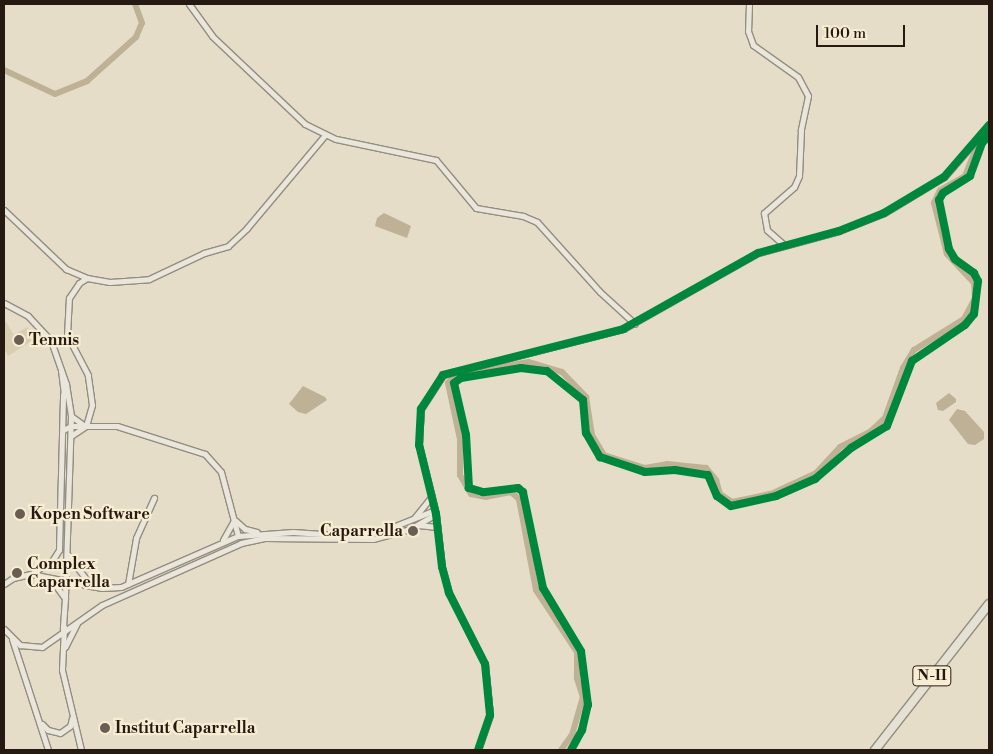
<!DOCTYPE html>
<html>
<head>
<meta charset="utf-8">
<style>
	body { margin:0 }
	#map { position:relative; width:993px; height:754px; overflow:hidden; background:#e5ddc7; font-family:"Libre Bodoni",serif }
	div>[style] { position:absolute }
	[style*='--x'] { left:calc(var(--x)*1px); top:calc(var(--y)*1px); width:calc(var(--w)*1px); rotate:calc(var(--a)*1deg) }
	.green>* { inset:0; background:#d9ceb0 }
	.water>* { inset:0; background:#beb196 }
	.canal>* { height:6px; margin:-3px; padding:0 3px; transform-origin:3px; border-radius:3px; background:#beb196 }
	.roads { filter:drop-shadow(1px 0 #938d80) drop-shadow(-1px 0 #938d80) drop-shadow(0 1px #938d80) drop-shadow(0 -1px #938d80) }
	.minor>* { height:5px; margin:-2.5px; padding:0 2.5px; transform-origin:2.5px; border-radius:2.5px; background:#eae6db }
	.primary>* { height:8px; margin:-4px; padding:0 4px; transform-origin:4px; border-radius:4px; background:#e6e1d5 }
	.cycleway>* { height:8px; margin:-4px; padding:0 4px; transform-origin:4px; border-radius:4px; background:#00873e }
	.dots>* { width:14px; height:14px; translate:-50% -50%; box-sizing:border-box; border:2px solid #f7edd2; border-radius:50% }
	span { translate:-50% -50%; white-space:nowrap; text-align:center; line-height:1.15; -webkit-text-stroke:4.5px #f7edd2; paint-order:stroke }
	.shield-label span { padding:1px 4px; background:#f7edd2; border:1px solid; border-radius:4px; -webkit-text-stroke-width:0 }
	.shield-label { font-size:15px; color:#261912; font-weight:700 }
	.poi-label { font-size:16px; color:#261912; font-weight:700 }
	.left { translate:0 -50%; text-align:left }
	.right { translate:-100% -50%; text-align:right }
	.frame { position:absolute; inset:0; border:5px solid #261912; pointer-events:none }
	.scale { position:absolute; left:816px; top:25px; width:89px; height:22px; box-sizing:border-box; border:2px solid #261912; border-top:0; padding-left:6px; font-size:15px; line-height:18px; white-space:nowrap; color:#261912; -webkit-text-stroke:4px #f7edd2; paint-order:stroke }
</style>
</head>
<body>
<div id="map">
	<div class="green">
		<div style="clip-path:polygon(4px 319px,14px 335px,27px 327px,35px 339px,8px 356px,4px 349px)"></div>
	</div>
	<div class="water">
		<div style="clip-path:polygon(384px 213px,411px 226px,407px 238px,375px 226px,377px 218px)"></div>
		<div style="clip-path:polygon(303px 386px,325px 397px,327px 400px,306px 414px,298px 412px,289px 404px)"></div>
		<div style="clip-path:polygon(949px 393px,956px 399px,956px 402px,943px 411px,938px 410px,936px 403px)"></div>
		<div style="clip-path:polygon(957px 409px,965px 411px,984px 432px,984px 439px,975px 445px,968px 444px,949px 420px)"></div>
	</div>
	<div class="canal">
		<div style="--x:4;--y:70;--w:56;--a:25.2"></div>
		<div style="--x:55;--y:94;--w:35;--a:-22"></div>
		<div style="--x:87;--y:81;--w:66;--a:-41.9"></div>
		<div style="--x:136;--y:37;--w:15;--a:-67"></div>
		<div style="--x:142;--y:23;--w:20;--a:-110"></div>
		<div style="--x:561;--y:750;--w:19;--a:-54"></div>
		<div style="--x:572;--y:735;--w:40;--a:-74"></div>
		<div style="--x:583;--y:697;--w:20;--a:-108"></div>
		<div style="--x:577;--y:678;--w:26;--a:-90"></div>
		<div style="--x:577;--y:652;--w:74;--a:-123.5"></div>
		<div style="--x:536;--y:590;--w:93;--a:-100.6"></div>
		<div style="--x:519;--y:499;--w:11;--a:-139"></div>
		<div style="--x:511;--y:492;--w:25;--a:169"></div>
		<div style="--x:486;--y:497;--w:15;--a:-169"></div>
		<div style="--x:471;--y:494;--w:22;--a:-120"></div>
		<div style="--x:460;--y:475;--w:36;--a:-90"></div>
		<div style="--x:460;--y:439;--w:57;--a:-102.1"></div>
		<div style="--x:448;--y:383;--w:11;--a:-49"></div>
		<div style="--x:455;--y:375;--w:75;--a:-10"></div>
		<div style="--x:529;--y:362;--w:34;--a:17"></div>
		<div style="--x:562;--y:372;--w:35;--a:46"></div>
		<div style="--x:586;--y:397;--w:38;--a:81"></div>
		<div style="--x:592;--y:435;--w:23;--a:59"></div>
		<div style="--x:604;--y:455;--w:43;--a:17.6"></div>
		<div style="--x:645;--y:468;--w:22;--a:-10"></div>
		<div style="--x:667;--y:464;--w:39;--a:6"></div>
		<div style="--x:706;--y:468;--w:16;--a:50"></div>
		<div style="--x:716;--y:480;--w:15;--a:74"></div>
		<div style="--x:720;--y:494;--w:14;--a:34"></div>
		<div style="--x:732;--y:502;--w:40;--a:-12"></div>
		<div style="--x:771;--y:494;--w:50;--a:-25"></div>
		<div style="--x:816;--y:473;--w:35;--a:-47"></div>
		<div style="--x:840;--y:447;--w:35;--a:-27"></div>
		<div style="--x:871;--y:431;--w:19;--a:-43"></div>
		<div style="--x:885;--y:418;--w:53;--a:-70.2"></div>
		<div style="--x:903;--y:368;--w:21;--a:-59"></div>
		<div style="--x:914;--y:350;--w:59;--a:-31.8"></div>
		<div style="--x:964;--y:319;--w:24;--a:-62"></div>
		<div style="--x:975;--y:298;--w:15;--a:-94"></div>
		<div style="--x:974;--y:283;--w:40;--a:-133"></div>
		<div style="--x:947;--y:254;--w:53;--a:-104.3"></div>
		<div style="--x:934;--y:203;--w:14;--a:-65"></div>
		<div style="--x:940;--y:190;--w:29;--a:-29"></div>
		<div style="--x:965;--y:176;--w:41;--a:-68.5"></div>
		<div style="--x:980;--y:138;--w:11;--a:-34"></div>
	</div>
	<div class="roads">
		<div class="minor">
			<div style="--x:189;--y:4;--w:39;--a:54"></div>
			<div style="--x:212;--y:36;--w:128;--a:43.4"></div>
			<div style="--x:305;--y:124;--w:34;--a:26"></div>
			<div style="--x:336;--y:139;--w:102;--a:11.9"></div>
			<div style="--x:436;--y:160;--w:62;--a:50.2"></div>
			<div style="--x:476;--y:208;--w:48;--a:9.7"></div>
			<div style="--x:523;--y:216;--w:15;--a:23"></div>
			<div style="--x:537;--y:222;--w:94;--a:48"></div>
			<div style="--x:600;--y:292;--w:47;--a:42.4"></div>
			<div style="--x:749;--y:4;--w:27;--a:92"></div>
			<div style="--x:748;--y:31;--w:15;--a:70"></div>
			<div style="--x:753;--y:45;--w:55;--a:35.4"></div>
			<div style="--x:798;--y:77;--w:21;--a:62"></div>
			<div style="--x:808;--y:96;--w:35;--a:102"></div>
			<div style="--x:801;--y:130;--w:46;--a:92.5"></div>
			<div style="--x:799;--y:176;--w:12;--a:114"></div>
			<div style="--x:794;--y:187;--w:40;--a:139"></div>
			<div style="--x:764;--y:213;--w:17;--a:80"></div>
			<div style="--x:767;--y:230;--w:23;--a:41"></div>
			<div style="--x:4;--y:210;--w:86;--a:43.6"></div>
			<div style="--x:66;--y:269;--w:23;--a:23"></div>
			<div style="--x:87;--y:278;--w:23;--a:10"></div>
			<div style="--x:110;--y:282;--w:39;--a:-4"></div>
			<div style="--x:149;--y:279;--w:61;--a:-25.3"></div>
			<div style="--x:204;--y:253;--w:25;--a:-16"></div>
			<div style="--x:228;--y:246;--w:26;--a:-43"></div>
			<div style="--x:247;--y:228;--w:121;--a:-50"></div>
			<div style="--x:4;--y:303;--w:27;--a:28"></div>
			<div style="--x:28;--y:316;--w:34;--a:47"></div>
			<div style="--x:51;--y:341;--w:46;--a:70.8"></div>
			<div style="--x:66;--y:384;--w:32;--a:81"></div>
			<div style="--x:71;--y:416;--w:182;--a:91.9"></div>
			<div style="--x:61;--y:370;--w:25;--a:83"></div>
			<div style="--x:71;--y:416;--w:17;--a:36"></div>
			<div style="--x:63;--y:430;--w:9;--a:-27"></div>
			<div style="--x:71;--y:426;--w:46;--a:0"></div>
			<div style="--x:117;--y:426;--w:92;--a:17.7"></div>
			<div style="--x:205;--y:454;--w:24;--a:48"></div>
			<div style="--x:221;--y:472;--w:66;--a:75.1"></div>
			<div style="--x:71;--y:436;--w:18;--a:-34"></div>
			<div style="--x:86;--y:426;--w:22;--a:-74"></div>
			<div style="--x:92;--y:405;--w:30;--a:-98"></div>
			<div style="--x:88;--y:375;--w:45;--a:-117.7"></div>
			<div style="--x:67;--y:335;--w:37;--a:-87"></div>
			<div style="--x:69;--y:298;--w:18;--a:-56"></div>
			<div style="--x:79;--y:283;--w:9;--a:-32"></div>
			<div style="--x:415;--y:517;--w:27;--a:-51"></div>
			<div style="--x:236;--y:521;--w:12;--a:42"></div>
			<div style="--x:245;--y:529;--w:12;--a:14"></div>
			<div style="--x:418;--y:525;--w:19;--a:6"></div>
			<div style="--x:223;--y:540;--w:21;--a:-61"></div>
			<div style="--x:68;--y:555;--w:39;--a:53"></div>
			<div style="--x:31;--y:574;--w:25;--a:-32"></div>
			<div style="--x:52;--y:561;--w:13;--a:-58"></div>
			<div style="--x:59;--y:550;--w:156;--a:-88.5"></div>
			<div style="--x:51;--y:579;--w:24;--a:54"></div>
			<div style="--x:65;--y:598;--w:31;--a:94"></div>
			<div style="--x:4;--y:584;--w:11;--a:-34"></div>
			<div style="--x:13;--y:578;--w:18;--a:-13"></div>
			<div style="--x:31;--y:574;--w:72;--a:11.2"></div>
			<div style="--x:102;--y:588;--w:19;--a:-3"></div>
			<div style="--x:121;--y:587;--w:128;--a:-23.6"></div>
			<div style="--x:238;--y:536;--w:55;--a:-4.2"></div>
			<div style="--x:293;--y:532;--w:58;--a:3.9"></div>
			<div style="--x:351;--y:536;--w:29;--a:-8"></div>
			<div style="--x:380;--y:532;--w:59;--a:-21.8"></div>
			<div style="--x:128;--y:584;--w:47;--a:-80.1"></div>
			<div style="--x:136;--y:538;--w:44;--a:-65.8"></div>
			<div style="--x:64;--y:627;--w:43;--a:92.7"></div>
			<div style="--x:62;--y:670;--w:82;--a:76.6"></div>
			<div style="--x:4;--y:629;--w:23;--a:45"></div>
			<div style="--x:20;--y:645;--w:22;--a:5"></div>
			<div style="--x:42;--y:647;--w:73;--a:-35"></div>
			<div style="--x:102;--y:605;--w:152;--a:-24"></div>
			<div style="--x:241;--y:543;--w:24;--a:-12"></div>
			<div style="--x:264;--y:538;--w:109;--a:0.5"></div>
			<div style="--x:373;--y:539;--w:38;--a:-15"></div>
			<div style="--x:410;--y:529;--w:30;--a:-30"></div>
			<div style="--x:12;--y:639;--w:117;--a:72"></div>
			<div style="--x:65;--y:647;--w:27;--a:-63"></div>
			<div style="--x:42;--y:724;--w:8;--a:45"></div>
			<div style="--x:48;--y:730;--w:12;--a:14"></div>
			<div style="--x:60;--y:733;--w:12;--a:-35"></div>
			<div style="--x:70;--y:726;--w:8;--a:-76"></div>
			<div style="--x:478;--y:750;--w:37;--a:-71"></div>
			<div style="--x:490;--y:715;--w:51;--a:-95.6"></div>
			<div style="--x:485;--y:664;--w:80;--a:-116.9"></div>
			<div style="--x:449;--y:593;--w:27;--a:-105"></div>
			<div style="--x:442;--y:567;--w:53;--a:-96.5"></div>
			<div style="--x:436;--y:514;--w:71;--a:-103.8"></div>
			<div style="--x:419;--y:445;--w:36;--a:-87"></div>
			<div style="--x:421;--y:409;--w:40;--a:-57.1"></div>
			<div style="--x:443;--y:375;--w:186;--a:-14.3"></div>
			<div style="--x:623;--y:329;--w:155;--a:-29.4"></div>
			<div style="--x:758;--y:253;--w:84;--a:-15.2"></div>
			<div style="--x:839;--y:231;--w:48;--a:-21.8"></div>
			<div style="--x:884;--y:213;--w:70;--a:-31"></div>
			<div style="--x:944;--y:177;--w:69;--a:-49.1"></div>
		</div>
		<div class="primary">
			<div style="--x:875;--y:750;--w:185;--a:-52"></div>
		</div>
	</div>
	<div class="cycleway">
		<div style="--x:478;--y:750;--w:37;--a:-71"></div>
		<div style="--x:490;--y:715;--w:51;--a:-95.6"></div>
		<div style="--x:485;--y:664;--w:80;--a:-116.9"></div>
		<div style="--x:449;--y:593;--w:27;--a:-105"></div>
		<div style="--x:442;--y:567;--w:53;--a:-96.5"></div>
		<div style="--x:436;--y:514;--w:71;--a:-103.8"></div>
		<div style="--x:419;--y:445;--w:36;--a:-87"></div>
		<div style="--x:421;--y:409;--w:40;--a:-57.1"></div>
		<div style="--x:443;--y:375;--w:186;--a:-14.3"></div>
		<div style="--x:623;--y:329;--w:155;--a:-29.4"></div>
		<div style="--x:758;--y:253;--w:84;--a:-15.2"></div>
		<div style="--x:839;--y:231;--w:48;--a:-21.8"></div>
		<div style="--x:884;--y:213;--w:70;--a:-31"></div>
		<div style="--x:944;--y:177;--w:69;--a:-49.1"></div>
		<div style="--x:571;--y:750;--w:23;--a:-61"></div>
		<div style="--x:582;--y:730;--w:26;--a:-77"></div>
		<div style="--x:588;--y:705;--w:54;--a:-97.4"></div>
		<div style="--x:581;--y:651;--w:74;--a:-121.1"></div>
		<div style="--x:543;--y:588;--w:98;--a:-101.8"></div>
		<div style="--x:523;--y:492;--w:6;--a:-141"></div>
		<div style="--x:518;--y:488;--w:35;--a:173"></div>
		<div style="--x:483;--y:492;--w:15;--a:-164"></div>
		<div style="--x:469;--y:488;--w:53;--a:-93.2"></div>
		<div style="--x:466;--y:435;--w:53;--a:-103"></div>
		<div style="--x:454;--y:383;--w:9;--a:-36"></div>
		<div style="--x:461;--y:378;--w:61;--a:-9.5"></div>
		<div style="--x:521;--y:368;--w:26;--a:7"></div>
		<div style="--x:547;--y:371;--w:46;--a:38.9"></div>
		<div style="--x:583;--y:400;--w:33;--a:85"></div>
		<div style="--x:586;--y:433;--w:28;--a:60"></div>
		<div style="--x:600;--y:457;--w:47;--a:18.4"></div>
		<div style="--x:645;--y:472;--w:30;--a:-4"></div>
		<div style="--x:675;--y:470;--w:33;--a:9"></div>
		<div style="--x:708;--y:475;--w:23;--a:67"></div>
		<div style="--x:717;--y:496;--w:17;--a:36"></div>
		<div style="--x:731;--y:506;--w:46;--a:-12.5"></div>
		<div style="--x:776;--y:496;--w:43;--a:-23.6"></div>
		<div style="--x:815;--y:479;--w:48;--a:-40.7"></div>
		<div style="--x:851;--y:448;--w:42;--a:-31.4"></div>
		<div style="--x:887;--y:426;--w:70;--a:-69"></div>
		<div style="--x:912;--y:361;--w:64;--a:-34.2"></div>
		<div style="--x:965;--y:325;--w:14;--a:-51"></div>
		<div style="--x:974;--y:314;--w:33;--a:-83"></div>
		<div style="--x:978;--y:281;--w:9;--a:-117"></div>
		<div style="--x:974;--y:273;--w:24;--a:-144"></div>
		<div style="--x:955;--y:259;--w:12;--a:-121"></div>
		<div style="--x:949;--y:249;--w:50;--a:-101.5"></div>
		<div style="--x:939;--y:200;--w:8;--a:-60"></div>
		<div style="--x:943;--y:193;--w:32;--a:-32"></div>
		<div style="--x:970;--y:176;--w:35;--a:-70"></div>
		<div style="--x:982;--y:143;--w:10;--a:-45"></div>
	</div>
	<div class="dots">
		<div style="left:19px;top:340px;background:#695e51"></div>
		<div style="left:20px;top:514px;background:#695e51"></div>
		<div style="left:413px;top:531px;background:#695e51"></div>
		<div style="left:17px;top:573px;background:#695e51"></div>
		<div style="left:105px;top:728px;background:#695e51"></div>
	</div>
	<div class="shield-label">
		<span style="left:932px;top:676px">N-II</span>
	</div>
	<div class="poi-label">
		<span class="left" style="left:29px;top:340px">Tennis</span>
		<span class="left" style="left:30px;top:514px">Kopen Software</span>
		<span class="right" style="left:403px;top:531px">Caparrella</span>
		<span class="left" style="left:27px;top:573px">Complex<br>Caparrella</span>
		<span class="left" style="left:115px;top:728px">Institut Caparrella</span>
	</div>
	<div class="frame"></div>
	<div class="scale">100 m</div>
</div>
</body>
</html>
